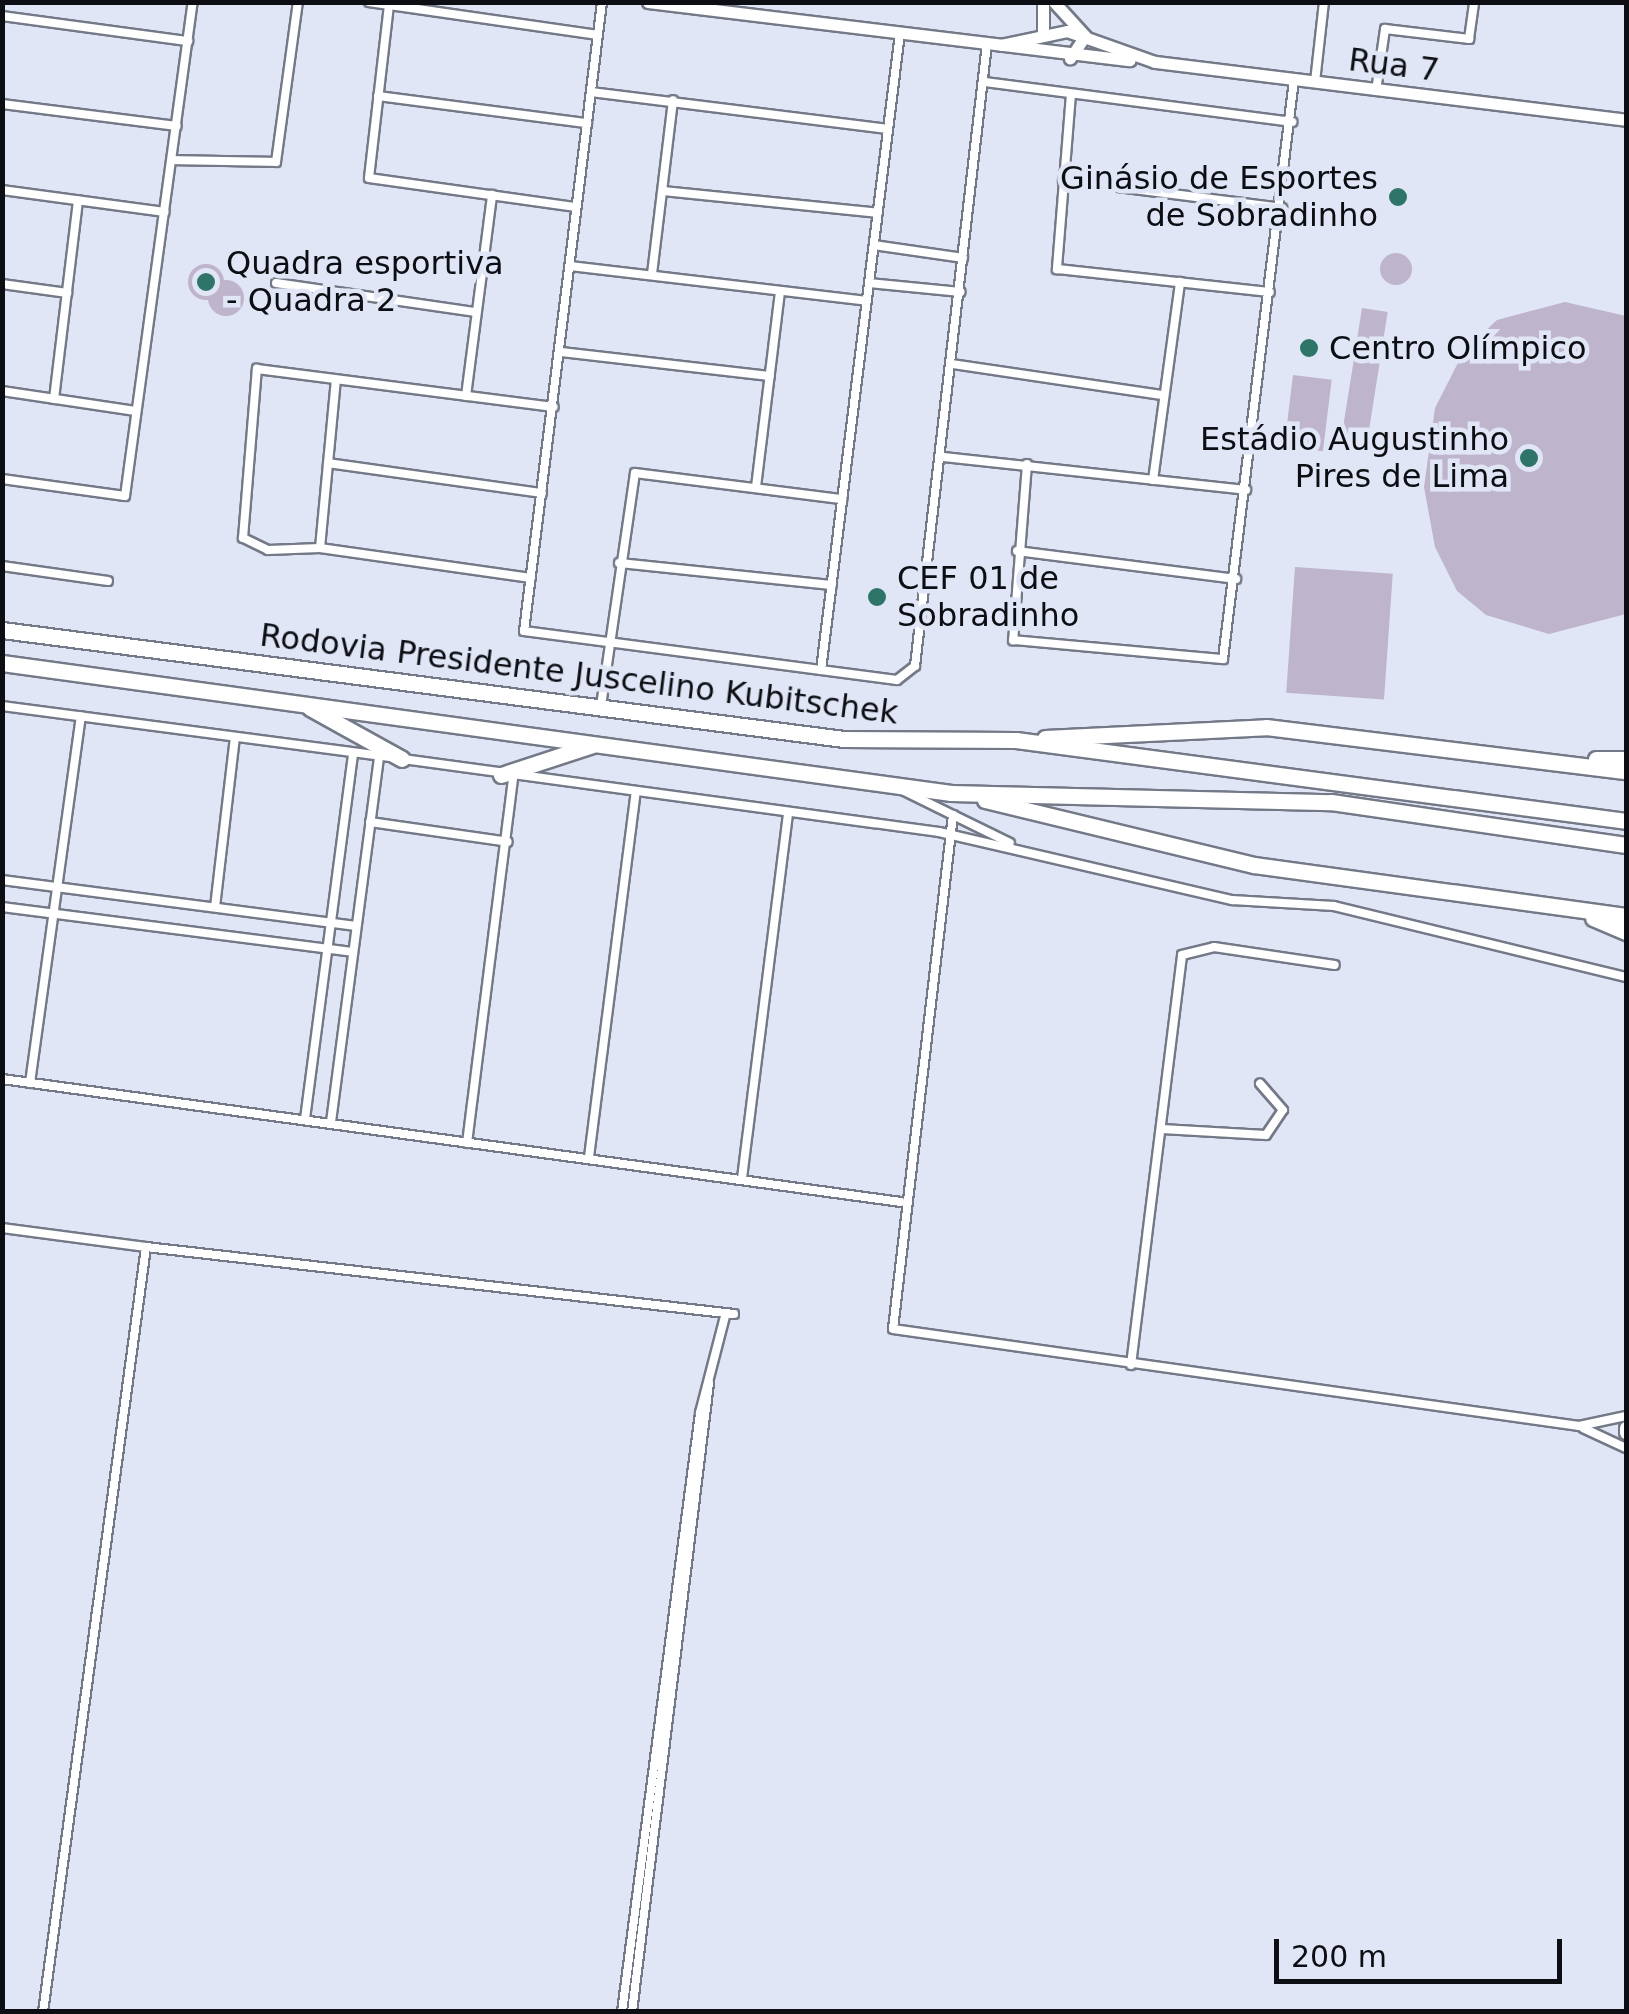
<!DOCTYPE html>
<html>
<head>
<meta charset="utf-8">
<style>
	body { margin:0 }
	#map { position:relative; width:1629px; height:2014px; overflow:hidden; background:#e0e6f6; font-family:"DejaVu Sans",sans-serif }
	div>[style] { position:absolute }
	[style*='--x'] { left:calc(var(--x)*1px); top:calc(var(--y)*1px); width:calc(var(--w)*1px); rotate:calc(var(--a)*1deg) }
	.green>* { inset:0; background:#beb4cb; transform-origin:0 0 }
	.round { border-radius:50% }
	.roads { filter:drop-shadow(2px 0 #747987) drop-shadow(-2px 0 #747987) drop-shadow(0 2px #747987) drop-shadow(0 -2px #747987) }
	.street>* { height:8px; margin:-4px; padding:0 4px; transform-origin:4px; border-radius:4px; background:#fff }
	.secondary>* { height:11px; margin:-5.5px; padding:0 5.5px; transform-origin:5.5px; border-radius:5.5px; background:#fff }
	.primary>* { height:12px; margin:-6px; padding:0 6px; transform-origin:6px; border-radius:6px; background:#fff }
	.highway>* { height:15px; margin:-7.5px; padding:0 7.5px; transform-origin:7.5px; border-radius:7.5px; background:#fff }
	.dots>* { width:28px; height:28px; translate:-50% -50%; box-sizing:border-box; border:5px solid #e0e6f6; border-radius:50% }
	span { translate:-50% -50%; white-space:nowrap; text-align:center; line-height:1.15; -webkit-text-stroke:9px #e0e6f6; paint-order:stroke }
	.street-label { font-size:32px; color:#0c0e13 }
	.poi-label { font-size:32px; color:#0c0e13 }
	.right { translate:-100% -50%; text-align:right }
	.left { translate:0 -50%; text-align:left }
	.frame { position:absolute; inset:0; border:5px solid #0c0e13; pointer-events:none }
	.scale { position:absolute; left:1274px; top:1939px; width:288px; height:45px; box-sizing:border-box; border:5px solid #0c0e13; border-top:0; padding-left:12px; font-size:30px; line-height:35px; white-space:nowrap; color:#0c0e13; -webkit-text-stroke:8px #e0e6f6; paint-order:stroke }
</style>
</head>
<body>
<div id="map">
	<div class="green">
		<div class="round" style="left:1380px;top:253px;width:32px;height:32px"></div>
		<div class="round" style="left:188px;top:264px;width:36px;height:36px"></div>
		<div class="round" style="left:208px;top:280px;width:36px;height:36px"></div>
		<div style="clip-path:polygon(1565px 302px,1626px 316px,1626px 614px,1549px 634px,1486px 615px,1457px 591px,1435px 547px,1424px 487px,1435px 408px,1464px 351px,1497px 320px)"></div>
		<div style="left:1362px;top:308px;width:26px;height:132px;rotate:9deg"></div>
		<div style="left:1293px;top:375px;width:39px;height:72px;rotate:7deg"></div>
		<div style="left:1295px;top:567px;width:98px;height:126px;rotate:4deg"></div>
	</div>
	<div class="roads">
		<div class="street">
			<div style="--x:369;--y:2;--w:231;--a:8.2"></div>
			<div style="--x:602;--y:2;--w:634;--a:97.07"></div>
			<div style="--x:524;--y:631;--w:376;--a:7.5"></div>
			<div style="--x:897;--y:680;--w:23;--a:-38"></div>
			<div style="--x:915;--y:666;--w:626;--a:-83.4"></div>
			<div style="--x:389;--y:5;--w:174;--a:96.6"></div>
			<div style="--x:369;--y:178;--w:209;--a:8"></div>
			<div style="--x:2;--y:16;--w:188;--a:7.7"></div>
			<div style="--x:985;--y:82;--w:310;--a:7.4"></div>
			<div style="--x:1315;--y:82;--w:81;--a:-83.6"></div>
			<div style="--x:1376;--y:91;--w:63;--a:-81.7"></div>
			<div style="--x:1385;--y:29;--w:85;--a:6.8"></div>
			<div style="--x:1469;--y:39;--w:37;--a:-82"></div>
			<div style="--x:591;--y:92;--w:299;--a:7.1"></div>
			<div style="--x:1071;--y:94;--w:176;--a:94.6"></div>
			<div style="--x:1057;--y:269;--w:214;--a:6.2"></div>
			<div style="--x:378;--y:96;--w:211;--a:7.4"></div>
			<div style="--x:2;--y:104;--w:176;--a:7.2"></div>
			<div style="--x:172;--y:160;--w:104;--a:1.1"></div>
			<div style="--x:276;--y:162;--w:162;--a:-82.2"></div>
			<div style="--x:1063;--y:180;--w:221;--a:7.3"></div>
			<div style="--x:2;--y:190;--w:164;--a:7.7"></div>
			<div style="--x:663;--y:191;--w:216;--a:5.8"></div>
			<div style="--x:874;--y:245;--w:90;--a:8.3"></div>
			<div style="--x:570;--y:266;--w:299;--a:6.7"></div>
			<div style="--x:652;--y:274;--w:175;--a:-83.1"></div>
			<div style="--x:276;--y:283;--w:202;--a:8.3"></div>
			<div style="--x:869;--y:283;--w:92;--a:5.6"></div>
			<div style="--x:2;--y:284;--w:66;--a:7.9"></div>
			<div style="--x:561;--y:352;--w:210;--a:6.6"></div>
			<div style="--x:952;--y:364;--w:213;--a:8.4"></div>
			<div style="--x:2;--y:391;--w:135;--a:8.5"></div>
			<div style="--x:466;--y:396;--w:203;--a:-82.6"></div>
			<div style="--x:54;--y:399;--w:200;--a:-83.1"></div>
			<div style="--x:943;--y:457;--w:305;--a:6.2"></div>
			<div style="--x:328;--y:463;--w:216;--a:8"></div>
			<div style="--x:1027;--y:464;--w:177;--a:94.5"></div>
			<div style="--x:1013;--y:640;--w:211;--a:5.2"></div>
			<div style="--x:1223;--y:659;--w:583;--a:-83.01"></div>
			<div style="--x:2;--y:479;--w:124;--a:7.9"></div>
			<div style="--x:125;--y:496;--w:499;--a:-82.2"></div>
			<div style="--x:1153;--y:480;--w:200;--a:-82.2"></div>
			<div style="--x:756;--y:487;--w:196;--a:-83"></div>
			<div style="--x:320;--y:548;--w:52;--a:177.8"></div>
			<div style="--x:268;--y:550;--w:28;--a:-154"></div>
			<div style="--x:243;--y:538;--w:170;--a:-85.3"></div>
			<div style="--x:257;--y:369;--w:299;--a:7.3"></div>
			<div style="--x:320;--y:548;--w:213;--a:8.1"></div>
			<div style="--x:320;--y:548;--w:169;--a:-84.6"></div>
			<div style="--x:1017;--y:551;--w:221;--a:7.3"></div>
			<div style="--x:619;--y:563;--w:214;--a:5.9"></div>
			<div style="--x:2;--y:566;--w:107;--a:8.1"></div>
			<div style="--x:821;--y:670;--w:642;--a:-82.93"></div>
			<div style="--x:2;--y:706;--w:391;--a:7.5"></div>
			<div style="--x:601;--y:706;--w:235;--a:-81.7"></div>
			<div style="--x:635;--y:473;--w:209;--a:7.2"></div>
			<div style="--x:403;--y:759;--w:541;--a:7.76"></div>
			<div style="--x:939;--y:832;--w:301;--a:13.1"></div>
			<div style="--x:1232;--y:900;--w:102;--a:3.4"></div>
			<div style="--x:1334;--y:906;--w:301;--a:13.7"></div>
			<div style="--x:902;--y:790;--w:120;--a:26.1"></div>
			<div style="--x:953;--y:815;--w:517;--a:96.66"></div>
			<div style="--x:893;--y:1329;--w:693;--a:8.05"></div>
			<div style="--x:1579;--y:1426;--w:48;--a:-12"></div>
			<div style="--x:370;--y:822;--w:139;--a:8.2"></div>
			<div style="--x:2;--y:880;--w:357;--a:7.4"></div>
			<div style="--x:2;--y:907;--w:353;--a:7.3"></div>
			<div style="--x:215;--y:907;--w:170;--a:-83.3"></div>
			<div style="--x:2;--y:1079;--w:907;--a:7.79"></div>
			<div style="--x:30;--y:1083;--w:370;--a:-82.1"></div>
			<div style="--x:305;--y:1119;--w:369;--a:-82.5"></div>
			<div style="--x:331;--y:1122;--w:369;--a:-82.5"></div>
			<div style="--x:1162;--y:1129;--w:104;--a:3.3"></div>
			<div style="--x:1266;--y:1135;--w:30;--a:-56"></div>
			<div style="--x:1283;--y:1110;--w:35;--a:-131"></div>
			<div style="--x:467;--y:1143;--w:369;--a:-82.8"></div>
			<div style="--x:589;--y:1157;--w:368;--a:-82.7"></div>
			<div style="--x:742;--y:1178;--w:369;--a:-82.8"></div>
			<div style="--x:2;--y:1228;--w:145;--a:7.5"></div>
			<div style="--x:1131;--y:1365;--w:413;--a:-82.9"></div>
			<div style="--x:1182;--y:955;--w:33;--a:-14"></div>
			<div style="--x:1214;--y:947;--w:122;--a:8.5"></div>
			<div style="--x:1583;--y:1428;--w:47;--a:24.9"></div>
			<div style="--x:43;--y:2012;--w:772;--a:-82.33"></div>
			<div style="--x:146;--y:1247;--w:592;--a:6.5"></div>
			<div style="--x:622;--y:2012;--w:604;--a:-82.58"></div>
			<div style="--x:700;--y:1413;--w:100;--a:-75.5"></div>
			<div style="--x:632;--y:2012;--w:634;--a:-83.02"></div>
		</div>
		<div class="secondary">
			<div style="--x:648;--y:2;--w:485;--a:6.9"></div>
			<div style="--x:1054;--y:2;--w:46;--a:47.6"></div>
			<div style="--x:1085;--y:36;--w:27;--a:124"></div>
			<div style="--x:1043;--y:35;--w:33;--a:-90"></div>
			<div style="--x:1001;--y:45;--w:67;--a:-12"></div>
			<div style="--x:1067;--y:31;--w:93;--a:19.4"></div>
			<div style="--x:1155;--y:62;--w:475;--a:7"></div>
		</div>
		<div class="primary">
			<div style="--x:1626;--y:1428;--w:5;--a:90"></div>
		</div>
		<div class="highway">
			<div style="--x:2;--y:630;--w:848;--a:7.38"></div>
			<div style="--x:843;--y:739;--w:173;--a:0.3"></div>
			<div style="--x:1016;--y:740;--w:615;--a:7.56"></div>
			<div style="--x:2;--y:663;--w:958;--a:7.8"></div>
			<div style="--x:951;--y:793;--w:380;--a:1.4"></div>
			<div style="--x:1331;--y:802;--w:298;--a:8.3"></div>
			<div style="--x:310;--y:708;--w:105;--a:29"></div>
			<div style="--x:1045;--y:738;--w:221;--a:-2.8"></div>
			<div style="--x:1266;--y:727;--w:363;--a:7"></div>
			<div style="--x:1596;--y:759;--w:30;--a:0"></div>
			<div style="--x:501;--y:775;--w:96;--a:-18.2"></div>
			<div style="--x:985;--y:800;--w:277;--a:13.6"></div>
			<div style="--x:1254;--y:865;--w:375;--a:7.8"></div>
			<div style="--x:1593;--y:918;--w:36;--a:23"></div>
		</div>
	</div>
	<div class="dots">
		<div style="left:1398px;top:197px;background:#2f7468"></div>
		<div style="left:206px;top:282px;background:#2f7468"></div>
		<div style="left:1309px;top:348px;background:#2f7468"></div>
		<div style="left:1529px;top:458px;background:#2f7468"></div>
		<div style="left:877px;top:597px;background:#2f7468"></div>
	</div>
	<div class="street-label">
		<span style="left:1394px;top:65px;rotate:7deg">Rua 7</span>
		<span style="left:579px;top:674px;rotate:7deg">Rodovia Presidente Juscelino Kubitschek</span>
	</div>
	<div class="poi-label">
		<span class="right" style="left:1378px;top:197px">Ginásio de Esportes<br>de Sobradinho</span>
		<span class="left" style="left:226px;top:282px">Quadra esportiva<br>- Quadra 2</span>
		<span class="left" style="left:1329px;top:348px">Centro Olímpico</span>
		<span class="right" style="left:1509px;top:458px">Estádio Augustinho<br>Pires de Lima</span>
		<span class="left" style="left:897px;top:597px">CEF 01 de<br>Sobradinho</span>
	</div>
	<div class="frame"></div>
	<div class="scale">200 m</div>
</div>
</body>
</html>
